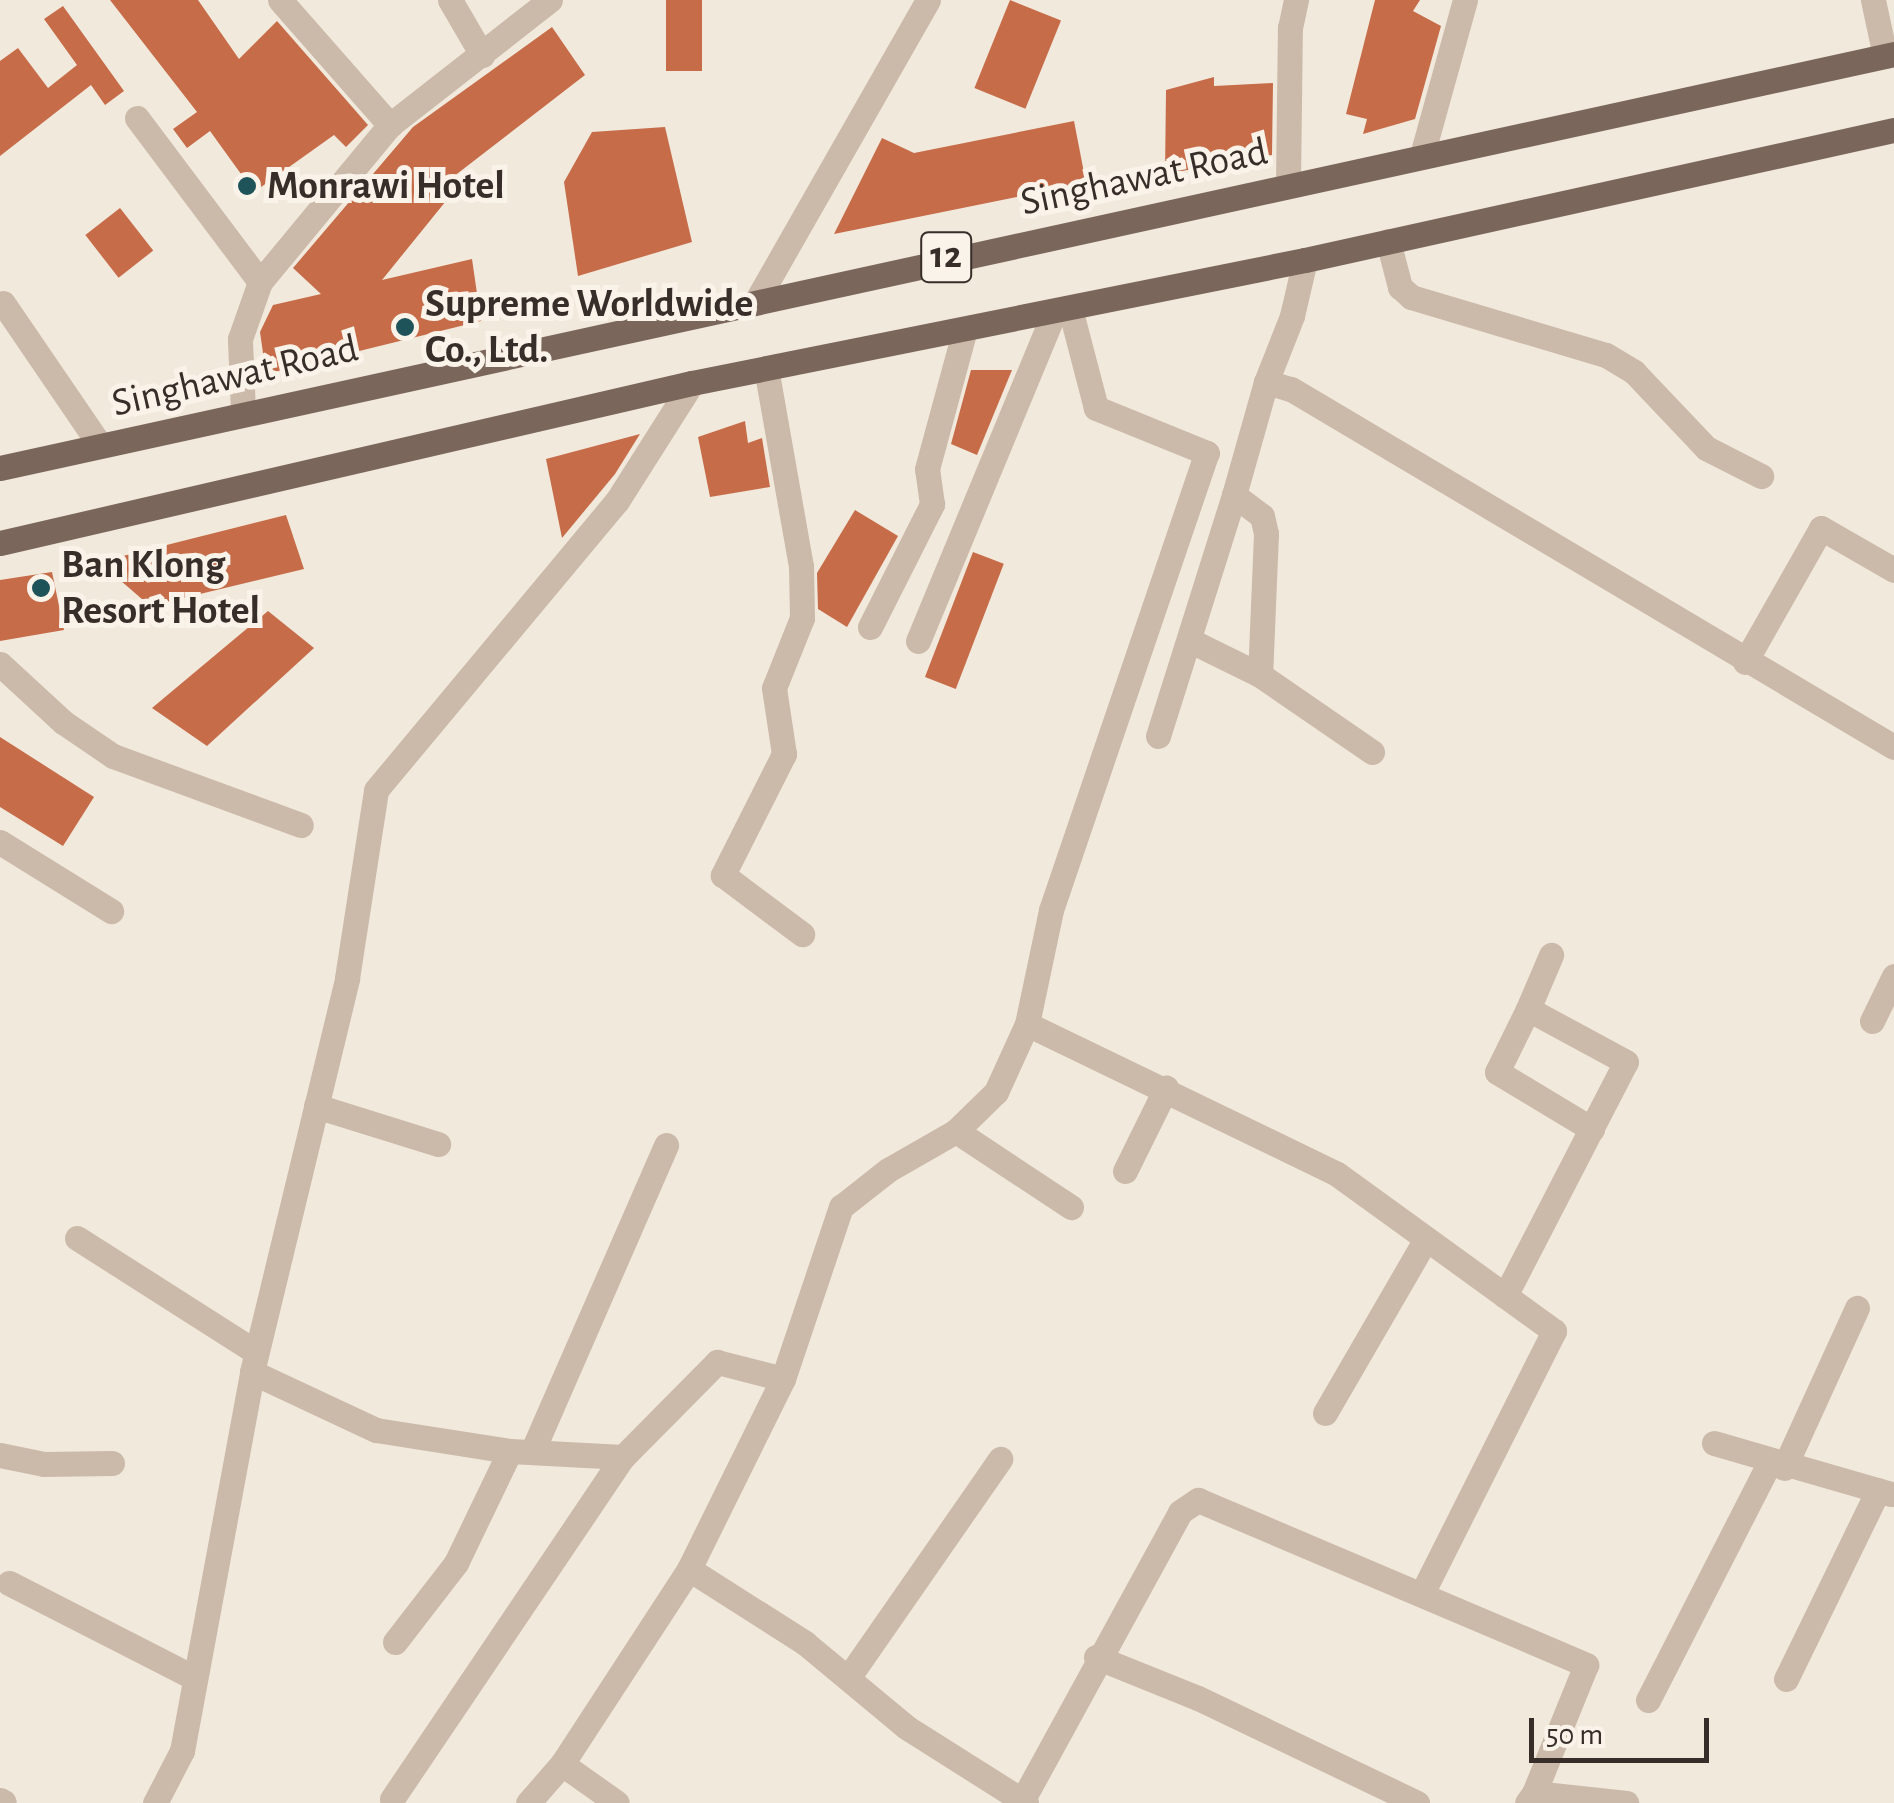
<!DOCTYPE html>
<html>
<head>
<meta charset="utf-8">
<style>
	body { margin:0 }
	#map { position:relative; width:1894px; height:1803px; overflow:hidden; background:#f2e9dd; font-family:"Alegreya Sans",sans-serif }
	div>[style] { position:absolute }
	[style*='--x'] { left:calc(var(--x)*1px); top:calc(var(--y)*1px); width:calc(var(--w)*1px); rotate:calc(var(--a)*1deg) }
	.building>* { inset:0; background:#c66c48; transform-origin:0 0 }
	.minor>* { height:25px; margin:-12.5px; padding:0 12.5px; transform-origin:12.5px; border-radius:12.5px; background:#cbbaa9 }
	.major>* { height:25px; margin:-12.5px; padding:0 12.5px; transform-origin:12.5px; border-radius:12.5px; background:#7a665a }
	.dots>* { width:28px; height:28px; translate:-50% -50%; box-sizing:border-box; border:5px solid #faf3ea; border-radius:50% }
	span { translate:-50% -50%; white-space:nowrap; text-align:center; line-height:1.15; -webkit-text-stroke:10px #faf3ea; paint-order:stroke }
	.shield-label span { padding:2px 8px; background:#faf3ea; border:2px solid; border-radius:8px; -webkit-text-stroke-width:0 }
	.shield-label { font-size:38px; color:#382e29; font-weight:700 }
	.street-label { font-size:40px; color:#382e29 }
	.poi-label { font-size:40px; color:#382e29; font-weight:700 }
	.left { translate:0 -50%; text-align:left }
	.scale { position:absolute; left:1529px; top:1718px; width:180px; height:45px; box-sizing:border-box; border:5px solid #382e29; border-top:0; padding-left:12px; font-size:30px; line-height:35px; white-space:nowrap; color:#382e29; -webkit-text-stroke:8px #faf3ea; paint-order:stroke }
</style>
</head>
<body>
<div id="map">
	<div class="building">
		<div style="clip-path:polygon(110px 0,198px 0,239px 59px,277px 21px,368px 125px,346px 147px,334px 135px,254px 192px,210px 131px,187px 148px,173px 129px,197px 112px)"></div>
		<div style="left:666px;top:0;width:36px;height:71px"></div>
		<div style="left:1010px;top:0;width:55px;height:95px;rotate:22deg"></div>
		<div style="clip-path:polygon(1375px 0,1420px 0,1413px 11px,1441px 26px,1415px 119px,1363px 134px,1367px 119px,1346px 114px)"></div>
		<div style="clip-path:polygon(63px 6px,124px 91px,105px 105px,91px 85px,0 156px,0 61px,18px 48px,48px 88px,77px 65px,44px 19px)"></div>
		<div style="clip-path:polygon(552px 27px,585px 75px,440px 187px,450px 196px,382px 280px,472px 259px,481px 321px,266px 374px,260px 332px,273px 305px,321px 294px,293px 268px,413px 127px)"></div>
		<div style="clip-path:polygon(1214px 77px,1214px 86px,1273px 83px,1272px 155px,1165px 174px,1166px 90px)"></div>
		<div style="clip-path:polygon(1074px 121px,1086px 183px,834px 234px,882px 138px,914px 153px)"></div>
		<div style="clip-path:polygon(665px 127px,692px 242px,578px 276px,564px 182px,592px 132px)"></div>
		<div style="left:120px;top:208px;width:54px;height:44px;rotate:52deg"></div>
		<div style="clip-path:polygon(971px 370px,1012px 370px,977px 455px,951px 444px)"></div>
		<div style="clip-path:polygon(745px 421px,748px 443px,762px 438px,770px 487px,710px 497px,698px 437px)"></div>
		<div style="clip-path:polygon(640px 434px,615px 474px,562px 538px,546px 459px)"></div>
		<div style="clip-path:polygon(855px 510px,898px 536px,847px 627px,818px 609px,817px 573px)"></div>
		<div style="clip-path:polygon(286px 515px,304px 569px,150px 606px,99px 562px)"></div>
		<div style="left:973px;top:552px;width:33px;height:134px;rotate:21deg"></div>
		<div style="clip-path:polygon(52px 572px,64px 630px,0 641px,0 580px)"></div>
		<div style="clip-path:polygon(268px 611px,314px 648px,207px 746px,152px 708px)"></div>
		<div style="clip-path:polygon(0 737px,94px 797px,63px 846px,0 807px)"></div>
	</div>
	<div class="minor">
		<div style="--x:280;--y:0;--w:167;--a:48.7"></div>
		<div style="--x:450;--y:0;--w:64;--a:59.8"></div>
		<div style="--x:1873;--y:0;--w:57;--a:77.9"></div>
		<div style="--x:137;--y:118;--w:205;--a:53.1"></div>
		<div style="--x:1422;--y:155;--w:161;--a:-74.5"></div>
		<div style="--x:1288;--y:184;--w:156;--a:-89.3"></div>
		<div style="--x:1290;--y:28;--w:29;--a:-78"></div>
		<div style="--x:1388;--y:241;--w:48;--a:75.4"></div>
		<div style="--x:1400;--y:287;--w:15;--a:42"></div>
		<div style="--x:1411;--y:297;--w:203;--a:16.6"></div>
		<div style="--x:1606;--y:355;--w:33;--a:31"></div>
		<div style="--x:1634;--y:372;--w:105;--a:46.5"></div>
		<div style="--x:1706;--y:448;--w:62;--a:27"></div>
		<div style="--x:1305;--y:260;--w:57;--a:103.1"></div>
		<div style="--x:1292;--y:316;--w:71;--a:111.5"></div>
		<div style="--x:1266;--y:382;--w:26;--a:16"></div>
		<div style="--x:1291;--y:389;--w:701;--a:30.7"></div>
		<div style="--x:758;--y:298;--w:343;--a:-60.3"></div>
		<div style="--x:3;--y:303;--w:172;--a:55.7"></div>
		<div style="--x:766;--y:368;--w:201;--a:80"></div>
		<div style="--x:801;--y:566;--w:52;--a:88.9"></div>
		<div style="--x:802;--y:618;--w:75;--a:111.8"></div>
		<div style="--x:774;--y:688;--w:67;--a:81.4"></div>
		<div style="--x:784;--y:754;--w:136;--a:116.8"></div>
		<div style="--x:723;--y:875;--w:99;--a:36.8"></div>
		<div style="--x:1266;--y:382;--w:117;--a:105.8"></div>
		<div style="--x:1234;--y:495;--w:35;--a:37"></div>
		<div style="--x:1262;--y:516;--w:18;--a:77"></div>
		<div style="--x:1266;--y:534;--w:141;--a:92.4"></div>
		<div style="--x:1260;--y:675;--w:136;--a:34.5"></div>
		<div style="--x:243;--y:412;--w:73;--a:-92.4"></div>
		<div style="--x:240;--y:339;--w:60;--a:-70.7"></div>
		<div style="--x:260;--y:282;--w:204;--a:-50.4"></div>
		<div style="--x:390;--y:125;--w:203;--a:-38"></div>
		<div style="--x:870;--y:627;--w:138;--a:-63.2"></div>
		<div style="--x:932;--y:504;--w:35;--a:-98"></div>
		<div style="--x:927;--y:469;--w:145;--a:-74.8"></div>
		<div style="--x:918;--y:641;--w:356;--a:-67.5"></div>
		<div style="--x:1191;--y:641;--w:77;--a:26.2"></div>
		<div style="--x:1745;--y:662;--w:154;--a:-60.4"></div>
		<div style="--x:1821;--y:528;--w:84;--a:29.9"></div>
		<div style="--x:0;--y:664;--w:86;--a:42.6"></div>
		<div style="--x:63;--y:722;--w:60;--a:34.2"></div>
		<div style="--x:113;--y:756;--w:200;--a:20.2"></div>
		<div style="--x:1158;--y:736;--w:253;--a:-72.5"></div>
		<div style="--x:0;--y:842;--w:131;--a:31.9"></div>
		<div style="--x:1528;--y:1009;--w:70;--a:116.2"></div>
		<div style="--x:1497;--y:1072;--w:111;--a:31"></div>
		<div style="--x:1872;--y:1021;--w:50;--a:-63.9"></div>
		<div style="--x:1027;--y:1024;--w:344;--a:25.8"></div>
		<div style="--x:1337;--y:1174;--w:268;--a:35.9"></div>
		<div style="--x:1554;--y:1331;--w:294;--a:116.7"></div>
		<div style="--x:316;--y:1106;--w:128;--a:17.3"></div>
		<div style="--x:956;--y:1131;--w:138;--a:33.5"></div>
		<div style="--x:1125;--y:1171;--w:93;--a:-63.7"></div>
		<div style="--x:77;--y:1238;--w:212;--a:32.5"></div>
		<div style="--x:1505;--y:1296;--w:263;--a:-62.7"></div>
		<div style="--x:1626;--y:1062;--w:111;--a:-151.6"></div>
		<div style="--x:1528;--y:1009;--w:59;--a:-66.9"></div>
		<div style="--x:252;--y:1372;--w:137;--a:25.1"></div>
		<div style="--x:376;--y:1430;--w:136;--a:8.9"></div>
		<div style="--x:510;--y:1451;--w:113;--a:3"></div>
		<div style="--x:623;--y:1457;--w:134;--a:-45.3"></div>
		<div style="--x:717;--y:1362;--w:68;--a:14.4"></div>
		<div style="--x:1325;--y:1413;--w:201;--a:-59.9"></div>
		<div style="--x:1714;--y:1443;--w:184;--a:16.1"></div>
		<div style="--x:532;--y:1452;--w:335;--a:-66.4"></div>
		<div style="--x:0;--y:1455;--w:45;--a:11.6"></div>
		<div style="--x:44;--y:1464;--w:68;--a:-0.8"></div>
		<div style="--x:1784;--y:1468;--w:176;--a:-65.5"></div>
		<div style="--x:689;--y:1569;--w:138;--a:32.5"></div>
		<div style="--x:805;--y:1643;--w:131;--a:39.7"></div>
		<div style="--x:906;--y:1727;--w:142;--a:32.3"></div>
		<div style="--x:9;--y:1583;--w:209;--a:27.1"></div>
		<div style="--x:395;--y:1642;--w:100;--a:-52.3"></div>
		<div style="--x:456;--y:1563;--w:124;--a:-64.3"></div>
		<div style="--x:1096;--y:1657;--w:110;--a:21.9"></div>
		<div style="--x:1198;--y:1698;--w:243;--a:25.6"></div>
		<div style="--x:848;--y:1678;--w:267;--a:-55.2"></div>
		<div style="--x:1786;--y:1679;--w:210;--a:-64"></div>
		<div style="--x:1648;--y:1700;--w:267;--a:-62.9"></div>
		<div style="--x:562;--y:1764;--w:67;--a:35.3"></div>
		<div style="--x:392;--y:1799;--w:413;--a:-56"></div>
		<div style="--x:0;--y:1800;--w:4;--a:27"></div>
		<div style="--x:1022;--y:1801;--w:329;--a:-61.3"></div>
		<div style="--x:1180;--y:1512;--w:22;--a:-34"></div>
		<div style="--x:1198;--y:1500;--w:422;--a:23"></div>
		<div style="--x:1586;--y:1665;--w:138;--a:112.1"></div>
		<div style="--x:155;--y:1803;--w:59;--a:-62.6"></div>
		<div style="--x:182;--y:1751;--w:385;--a:-79.5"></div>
		<div style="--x:252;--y:1372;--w:405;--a:-76.4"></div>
		<div style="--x:347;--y:978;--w:190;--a:-81.2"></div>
		<div style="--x:376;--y:790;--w:376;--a:-50.2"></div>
		<div style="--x:617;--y:501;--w:140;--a:-57.6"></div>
		<div style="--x:528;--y:1803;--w:52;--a:-48.9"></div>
		<div style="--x:562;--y:1764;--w:233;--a:-56.9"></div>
		<div style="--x:689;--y:1569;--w:212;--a:-63.7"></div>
		<div style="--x:783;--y:1379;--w:182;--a:-71.4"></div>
		<div style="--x:841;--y:1207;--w:60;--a:-38.2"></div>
		<div style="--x:888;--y:1170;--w:78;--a:-29.8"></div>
		<div style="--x:956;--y:1131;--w:56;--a:-44.3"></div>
		<div style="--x:996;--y:1092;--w:75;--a:-65.5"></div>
		<div style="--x:1027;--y:1024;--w:116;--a:-78.1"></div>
		<div style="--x:1051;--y:910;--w:483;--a:-71.2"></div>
		<div style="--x:1207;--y:453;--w:120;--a:-157.9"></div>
		<div style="--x:1096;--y:408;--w:103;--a:-104.6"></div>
		<div style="--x:1527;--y:1803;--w:12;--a:-55"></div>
		<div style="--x:1534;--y:1793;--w:93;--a:6.2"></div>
	</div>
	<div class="major">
		<div style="--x:0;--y:468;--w:1939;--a:-12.33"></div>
		<div style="--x:0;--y:543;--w:710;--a:-13.02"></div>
		<div style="--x:692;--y:383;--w:625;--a:-11.35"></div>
		<div style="--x:1305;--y:260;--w:603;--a:-12.45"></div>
	</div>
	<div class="dots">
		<div style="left:247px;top:186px;background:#1e535a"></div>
		<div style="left:405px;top:327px;background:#1e535a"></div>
		<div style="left:41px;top:588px;background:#1e535a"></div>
	</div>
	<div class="shield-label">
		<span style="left:946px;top:257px">12</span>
	</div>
	<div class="street-label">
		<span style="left:1144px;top:177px;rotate:-12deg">Singhawat Road</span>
		<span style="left:235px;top:376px;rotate:-13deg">Singhawat Road</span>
	</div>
	<div class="poi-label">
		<span class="left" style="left:267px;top:186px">Monrawi Hotel</span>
		<span class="left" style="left:425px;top:327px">Supreme Worldwide<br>Co., Ltd.</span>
		<span class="left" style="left:61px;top:588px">Ban Klong<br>Resort Hotel</span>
	</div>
	<div class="scale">50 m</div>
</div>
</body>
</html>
